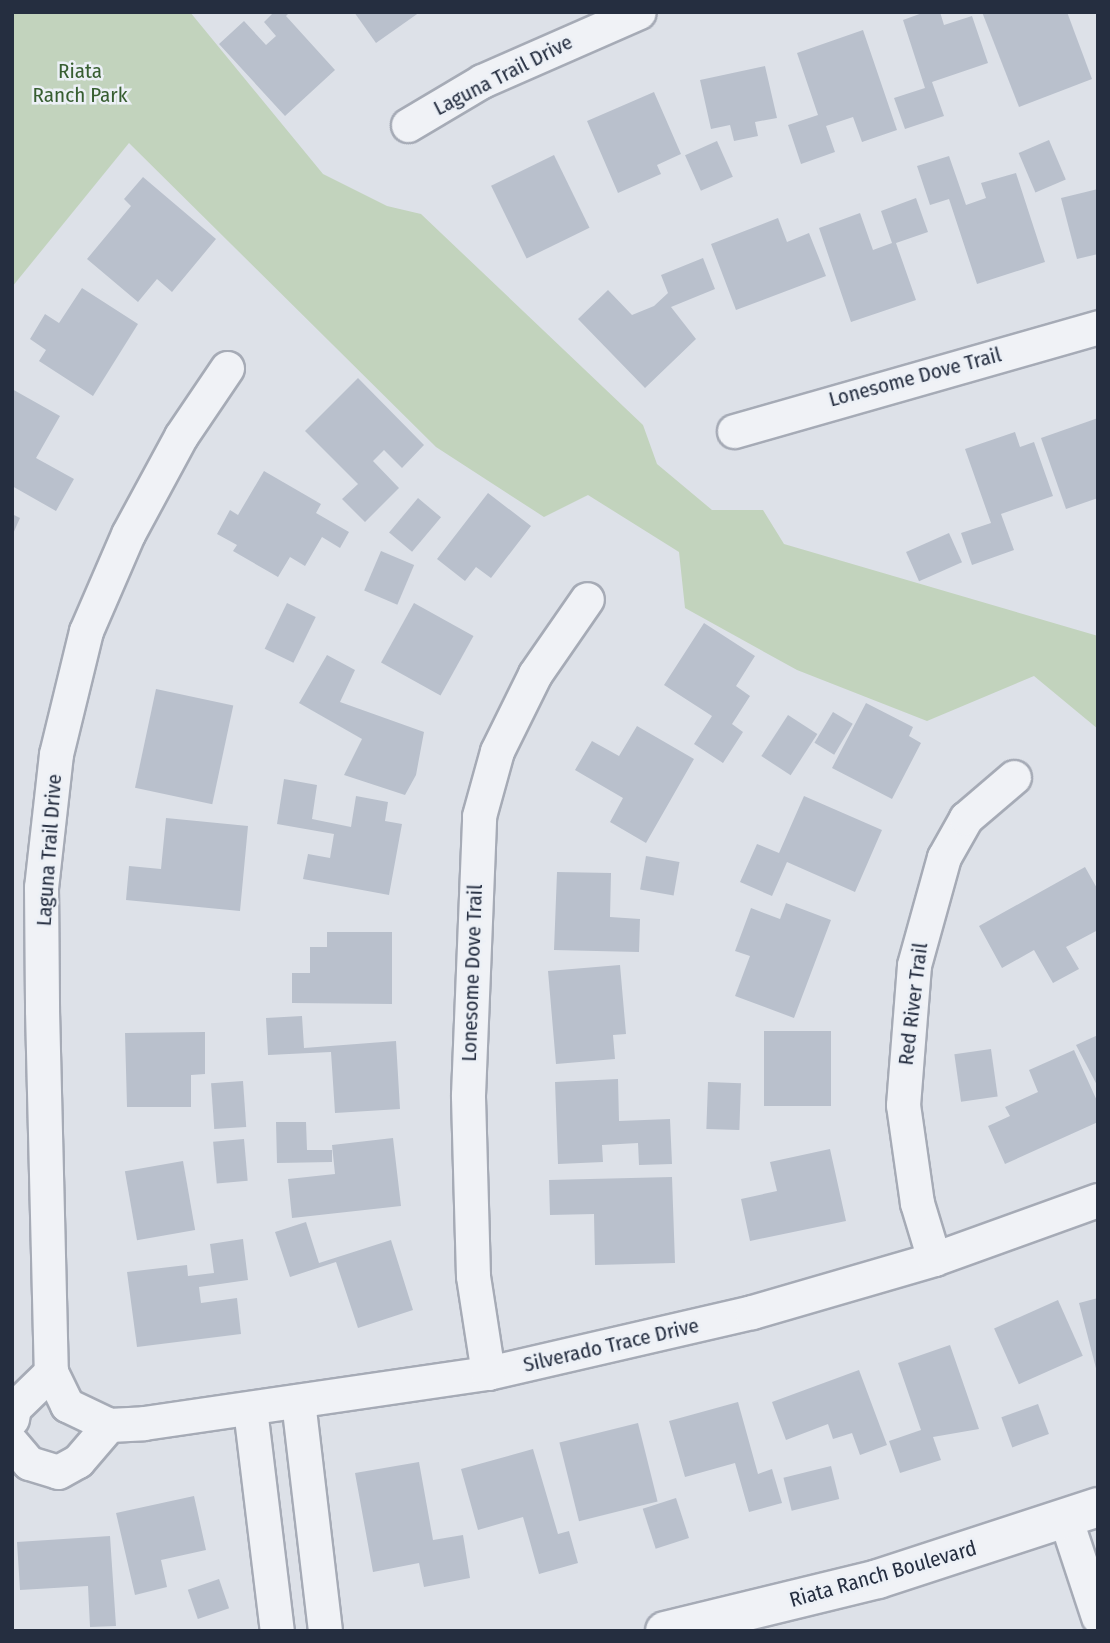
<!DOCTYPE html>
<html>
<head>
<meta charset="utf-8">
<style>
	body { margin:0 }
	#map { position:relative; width:1110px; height:1643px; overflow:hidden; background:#dde1e8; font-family:"Fira Sans Condensed",sans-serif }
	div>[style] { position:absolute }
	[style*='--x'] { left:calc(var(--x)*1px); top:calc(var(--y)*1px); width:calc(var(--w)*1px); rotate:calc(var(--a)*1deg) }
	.green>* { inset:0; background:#c2d3bd }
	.building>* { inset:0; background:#b9c0cc; transform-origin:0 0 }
	.roads { filter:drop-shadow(2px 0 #a6abb6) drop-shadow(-2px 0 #a6abb6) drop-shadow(0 2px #a6abb6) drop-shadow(0 -2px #a6abb6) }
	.minor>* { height:33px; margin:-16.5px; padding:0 16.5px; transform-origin:16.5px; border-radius:16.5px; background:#f0f2f6 }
	.tertiary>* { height:38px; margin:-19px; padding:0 19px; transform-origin:19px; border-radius:19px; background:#f0f2f6 }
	span { translate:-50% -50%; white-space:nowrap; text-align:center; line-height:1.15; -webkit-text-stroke:5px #ecf0f6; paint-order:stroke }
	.park-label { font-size:21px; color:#375e31 }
	.street-label { font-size:21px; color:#252e40 }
	.frame { position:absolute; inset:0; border:14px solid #252e40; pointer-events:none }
</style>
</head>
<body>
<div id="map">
	<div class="green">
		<div style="clip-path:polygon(12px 12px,190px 12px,323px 174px,387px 206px,421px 214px,643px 425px,657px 464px,712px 510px,763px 510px,784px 544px,1098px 636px,1098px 729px,1034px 676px,927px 721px,797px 670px,685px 608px,679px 552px,588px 495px,544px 517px,436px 447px,129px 143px,12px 287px)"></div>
	</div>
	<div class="building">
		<div style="clip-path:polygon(274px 12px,290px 12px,286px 16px,335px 70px,285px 116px,219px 44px,244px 21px,266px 45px,276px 36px,264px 22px)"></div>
		<div style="clip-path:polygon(354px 12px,420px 12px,376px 43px)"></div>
		<div style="clip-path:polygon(925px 12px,940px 12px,944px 25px,972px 16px,988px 63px,932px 82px,944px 116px,905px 129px,894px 98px,925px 88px,903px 20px)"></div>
		<div style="clip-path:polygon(982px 12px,1067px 12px,1092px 79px,1019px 107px)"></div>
		<div style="clip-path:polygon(863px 30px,897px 130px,862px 142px,853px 117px,826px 126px,835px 152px,801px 164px,788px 125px,818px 115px,797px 53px)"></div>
		<div style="clip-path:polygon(765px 66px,777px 118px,755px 122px,758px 136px,734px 141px,730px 125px,711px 129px,700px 80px)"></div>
		<div style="clip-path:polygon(654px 92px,681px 154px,657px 165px,661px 174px,618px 193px,587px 121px)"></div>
		<div style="left:1049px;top:140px;width:43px;height:33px;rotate:67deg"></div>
		<div style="left:717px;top:141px;width:39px;height:35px;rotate:66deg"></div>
		<div style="left:554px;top:155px;width:81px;height:70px;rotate:64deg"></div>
		<div style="clip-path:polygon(949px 156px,966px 205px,986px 198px,981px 183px,1016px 173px,1045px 262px,977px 284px,949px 199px,930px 205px,917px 166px)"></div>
		<div style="clip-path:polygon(143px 177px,216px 239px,172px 292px,157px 279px,138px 302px,87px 259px,131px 206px,124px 199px)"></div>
		<div style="clip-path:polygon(1098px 189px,1098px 254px,1077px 259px,1061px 198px)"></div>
		<div style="clip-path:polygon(916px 198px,928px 232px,896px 243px,916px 300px,851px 322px,819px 228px,860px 213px,873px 250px,892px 243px,881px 211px)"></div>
		<div style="clip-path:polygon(778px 218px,787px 242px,809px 233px,826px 276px,736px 310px,711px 244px)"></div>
		<div style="clip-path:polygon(703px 258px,715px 289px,671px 307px,696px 339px,645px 388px,578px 319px,608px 290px,632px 315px,654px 306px,668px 293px,661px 275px)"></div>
		<div style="clip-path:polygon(82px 288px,138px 324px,93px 396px,39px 361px,46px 350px,30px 339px,45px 314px,59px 323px)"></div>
		<div style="clip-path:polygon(358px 378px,424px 445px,402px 468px,384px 450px,373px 461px,399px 488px,365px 522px,342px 499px,358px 484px,305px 431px)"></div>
		<div style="clip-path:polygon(12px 389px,60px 416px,36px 458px,74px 479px,56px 511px,12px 486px)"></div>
		<div style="clip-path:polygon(1098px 418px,1098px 498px,1066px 509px,1041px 438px)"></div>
		<div style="clip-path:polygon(1015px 432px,1020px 447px,1034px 442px,1053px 496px,1001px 514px,1014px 550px,972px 565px,961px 533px,991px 523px,965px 449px)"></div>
		<div style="clip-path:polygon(264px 471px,321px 504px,316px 513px,349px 532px,340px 548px,322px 537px,305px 566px,290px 557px,278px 577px,233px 551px,237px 545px,217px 534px,230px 510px,238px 515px)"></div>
		<div style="clip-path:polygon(488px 493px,531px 526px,491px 578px,476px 567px,465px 581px,437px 559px)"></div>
		<div style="left:418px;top:498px;width:30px;height:45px;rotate:40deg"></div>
		<div style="clip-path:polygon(12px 514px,20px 518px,12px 536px)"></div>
		<div style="left:949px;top:533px;width:32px;height:47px;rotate:66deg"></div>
		<div style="left:381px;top:551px;width:36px;height:43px;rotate:23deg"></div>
		<div style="left:287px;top:603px;width:32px;height:51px;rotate:26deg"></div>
		<div style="left:414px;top:603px;width:68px;height:68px;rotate:29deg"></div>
		<div style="clip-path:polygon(704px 623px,755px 656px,736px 686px,750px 696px,732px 724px,743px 732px,723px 763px,694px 744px,712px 716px,664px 685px)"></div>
		<div style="clip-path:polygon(327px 655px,355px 670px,340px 702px,424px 732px,416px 775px,405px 795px,344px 775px,362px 739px,299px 703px)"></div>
		<div style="left:156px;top:689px;width:79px;height:101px;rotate:12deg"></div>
		<div style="clip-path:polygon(866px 703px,913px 727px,909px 736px,921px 743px,892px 799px,832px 768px)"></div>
		<div style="left:833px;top:712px;width:23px;height:36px;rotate:31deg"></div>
		<div style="left:788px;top:715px;width:35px;height:49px;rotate:33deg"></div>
		<div style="clip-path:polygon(637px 726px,694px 759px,646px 843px,610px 822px,623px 798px,575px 770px,592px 741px,619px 756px)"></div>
		<div style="clip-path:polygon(284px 779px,317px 785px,312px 819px,351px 827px,356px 796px,388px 802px,385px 821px,402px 824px,389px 895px,303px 879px,308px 854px,330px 858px,334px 834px,277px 824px)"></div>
		<div style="clip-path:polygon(804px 796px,882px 830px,855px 892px,787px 862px,772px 896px,740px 882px,757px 844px,779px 853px)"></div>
		<div style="clip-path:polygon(166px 818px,248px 826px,240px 911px,126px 900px,129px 866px,161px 869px)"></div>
		<div style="left:646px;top:856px;width:34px;height:34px;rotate:10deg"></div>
		<div style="clip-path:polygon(1085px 867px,1098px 890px,1098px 930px,1066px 947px,1079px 969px,1053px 983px,1034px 950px,1002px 968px,979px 926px)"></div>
		<div style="clip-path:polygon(557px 872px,611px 873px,610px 917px,640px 919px,639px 952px,554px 950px)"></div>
		<div style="clip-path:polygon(786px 903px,831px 920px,794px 1018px,735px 996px,750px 956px,735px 951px,751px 908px,780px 919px)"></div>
		<div style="clip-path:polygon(327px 932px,392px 932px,392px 1004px,292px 1003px,292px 973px,310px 973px,310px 947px,327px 947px)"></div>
		<div style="clip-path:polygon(620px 965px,626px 1034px,613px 1035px,615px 1059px,556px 1064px,548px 971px)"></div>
		<div style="clip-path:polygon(302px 1016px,304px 1048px,396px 1041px,400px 1109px,335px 1113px,331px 1052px,268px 1055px,266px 1018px)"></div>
		<div style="left:764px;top:1031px;width:67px;height:75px"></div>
		<div style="clip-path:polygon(205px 1032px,205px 1074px,191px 1075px,191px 1107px,127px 1107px,125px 1033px)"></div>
		<div style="clip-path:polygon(1098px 1035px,1098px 1087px,1076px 1045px)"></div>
		<div style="left:991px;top:1049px;width:48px;height:37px;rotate:82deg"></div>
		<div style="clip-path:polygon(1074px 1050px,1098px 1103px,1098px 1122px,1005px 1164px,988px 1126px,1010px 1116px,1005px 1107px,1038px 1092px,1029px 1070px)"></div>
		<div style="clip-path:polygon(618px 1079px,619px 1121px,670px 1119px,672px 1164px,639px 1165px,638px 1143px,602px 1145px,603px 1162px,558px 1164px,555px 1082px)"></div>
		<div style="left:243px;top:1081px;width:46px;height:32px;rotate:86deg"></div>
		<div style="left:708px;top:1082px;width:33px;height:47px;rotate:2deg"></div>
		<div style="clip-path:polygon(276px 1122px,306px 1122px,307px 1150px,332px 1150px,332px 1162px,277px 1163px)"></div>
		<div style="clip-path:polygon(393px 1138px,401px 1206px,292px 1218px,288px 1179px,335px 1174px,332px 1145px)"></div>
		<div style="left:244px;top:1139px;width:42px;height:31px;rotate:85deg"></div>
		<div style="clip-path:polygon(830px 1149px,846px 1221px,750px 1241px,741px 1199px,777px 1191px,770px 1162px)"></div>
		<div style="left:183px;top:1161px;width:70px;height:59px;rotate:80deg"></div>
		<div style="clip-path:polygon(672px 1177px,675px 1263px,595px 1265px,594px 1214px,550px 1215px,549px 1180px)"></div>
		<div style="clip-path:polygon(306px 1222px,319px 1263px,391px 1240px,413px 1310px,358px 1328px,336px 1262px,290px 1277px,275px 1232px)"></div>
		<div style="clip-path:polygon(243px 1239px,248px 1280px,199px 1287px,201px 1303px,237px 1298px,241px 1334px,137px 1347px,127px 1272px,187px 1265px,188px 1276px,214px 1273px,210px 1244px)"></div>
		<div style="clip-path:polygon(1098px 1298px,1098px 1371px,1097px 1372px,1079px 1303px)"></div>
		<div style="left:1058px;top:1300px;width:61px;height:70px;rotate:66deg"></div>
		<div style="clip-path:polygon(950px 1345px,979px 1429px,933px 1437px,941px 1460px,900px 1473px,889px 1441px,921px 1430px,898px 1363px)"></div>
		<div style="clip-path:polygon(859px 1370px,887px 1445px,860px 1455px,852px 1433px,833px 1439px,828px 1424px,786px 1440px,772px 1402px)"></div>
		<div style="clip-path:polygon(738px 1402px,758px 1474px,772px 1469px,782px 1503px,749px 1512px,735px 1463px,685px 1477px,669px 1421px)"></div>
		<div style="left:1038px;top:1404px;width:32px;height:39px;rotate:70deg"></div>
		<div style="left:638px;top:1423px;width:81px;height:81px;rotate:76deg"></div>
		<div style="clip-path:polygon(533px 1449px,558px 1534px,569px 1531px,578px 1563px,539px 1574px,523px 1517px,478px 1530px,461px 1469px)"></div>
		<div style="clip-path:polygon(419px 1462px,433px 1540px,463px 1535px,470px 1578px,424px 1587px,419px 1563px,373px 1572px,355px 1473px)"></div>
		<div style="left:831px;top:1466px;width:34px;height:49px;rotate:76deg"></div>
		<div style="clip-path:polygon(194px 1496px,206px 1550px,161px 1560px,167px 1587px,135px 1595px,116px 1513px)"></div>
		<div style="left:676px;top:1498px;width:42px;height:35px;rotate:72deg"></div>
		<div style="clip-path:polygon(110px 1536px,116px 1626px,90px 1627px,88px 1586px,20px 1590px,17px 1542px)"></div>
		<div style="left:219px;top:1579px;width:31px;height:33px;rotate:71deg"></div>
	</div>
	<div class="roads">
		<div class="minor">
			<div style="--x:408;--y:125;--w:86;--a:-30.7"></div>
			<div style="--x:482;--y:81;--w:171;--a:-23.7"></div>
			<div style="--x:227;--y:368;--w:82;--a:124.1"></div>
			<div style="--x:181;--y:436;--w:111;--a:118.4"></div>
			<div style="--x:128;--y:534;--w:106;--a:113.4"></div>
			<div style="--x:86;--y:631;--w:127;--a:103.7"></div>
			<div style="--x:56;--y:754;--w:134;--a:96.4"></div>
			<div style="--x:41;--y:887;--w:123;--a:89.5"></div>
			<div style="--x:42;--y:1010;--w:362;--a:88.6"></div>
			<div style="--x:51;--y:1372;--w:37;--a:64"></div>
			<div style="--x:67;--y:1405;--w:47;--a:25.5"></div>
			<div style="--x:109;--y:1425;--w:35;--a:-3"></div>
			<div style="--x:144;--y:1423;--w:348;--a:-8.3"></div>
			<div style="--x:488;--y:1373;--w:271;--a:-13"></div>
			<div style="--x:752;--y:1312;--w:190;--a:-16.2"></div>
			<div style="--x:934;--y:1259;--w:174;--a:-19.8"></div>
			<div style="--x:734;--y:431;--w:379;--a:-15.9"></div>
			<div style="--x:934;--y:1259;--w:59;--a:-106.9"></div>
			<div style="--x:917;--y:1203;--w:99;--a:-98.1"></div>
			<div style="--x:903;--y:1105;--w:140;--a:-85.5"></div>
			<div style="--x:914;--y:965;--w:112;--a:-74.5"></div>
			<div style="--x:944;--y:857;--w:45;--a:-60.6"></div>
			<div style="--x:966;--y:818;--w:63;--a:-40.5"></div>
			<div style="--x:488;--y:1373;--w:98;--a:-98.8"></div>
			<div style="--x:473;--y:1276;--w:181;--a:-91.6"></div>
			<div style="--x:468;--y:1095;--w:279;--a:-87.7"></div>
			<div style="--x:479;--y:816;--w:67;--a:-74.5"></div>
			<div style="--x:497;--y:751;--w:86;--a:-63.7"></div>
			<div style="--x:535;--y:674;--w:91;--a:-55.3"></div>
			<div style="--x:298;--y:1401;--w:232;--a:83.3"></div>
			<div style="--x:250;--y:1409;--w:224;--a:83.1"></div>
			<div style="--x:12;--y:1419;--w:11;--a:-80"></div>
			<div style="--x:14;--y:1408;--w:52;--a:-44.2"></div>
			<div style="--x:12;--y:1443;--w:26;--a:50"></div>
			<div style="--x:29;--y:1463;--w:30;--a:17"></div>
			<div style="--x:58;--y:1472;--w:23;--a:-29"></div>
			<div style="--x:78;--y:1461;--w:48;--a:-49.3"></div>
			<div style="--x:1066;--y:1520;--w:102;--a:71.7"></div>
		</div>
		<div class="tertiary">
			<div style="--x:665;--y:1631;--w:219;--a:-13.7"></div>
			<div style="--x:878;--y:1579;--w:231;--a:-18.1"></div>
		</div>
	</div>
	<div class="park-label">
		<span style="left:80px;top:83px">Riata<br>Ranch Park</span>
	</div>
	<div class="street-label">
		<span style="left:503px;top:75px;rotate:-27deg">Laguna Trail Drive</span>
		<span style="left:915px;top:377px;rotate:-15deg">Lonesome Dove Trail</span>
		<span style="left:49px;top:850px;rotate:-86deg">Laguna Trail Drive</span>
		<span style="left:472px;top:973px;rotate:-88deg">Lonesome Dove Trail</span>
		<span style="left:913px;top:1004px;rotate:-83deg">Red River Trail</span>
		<span style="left:611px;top:1345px;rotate:-13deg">Silverado Trace Drive</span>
		<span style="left:883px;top:1574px;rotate:-16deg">Riata Ranch Boulevard</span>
	</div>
	<div class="frame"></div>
</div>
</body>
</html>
